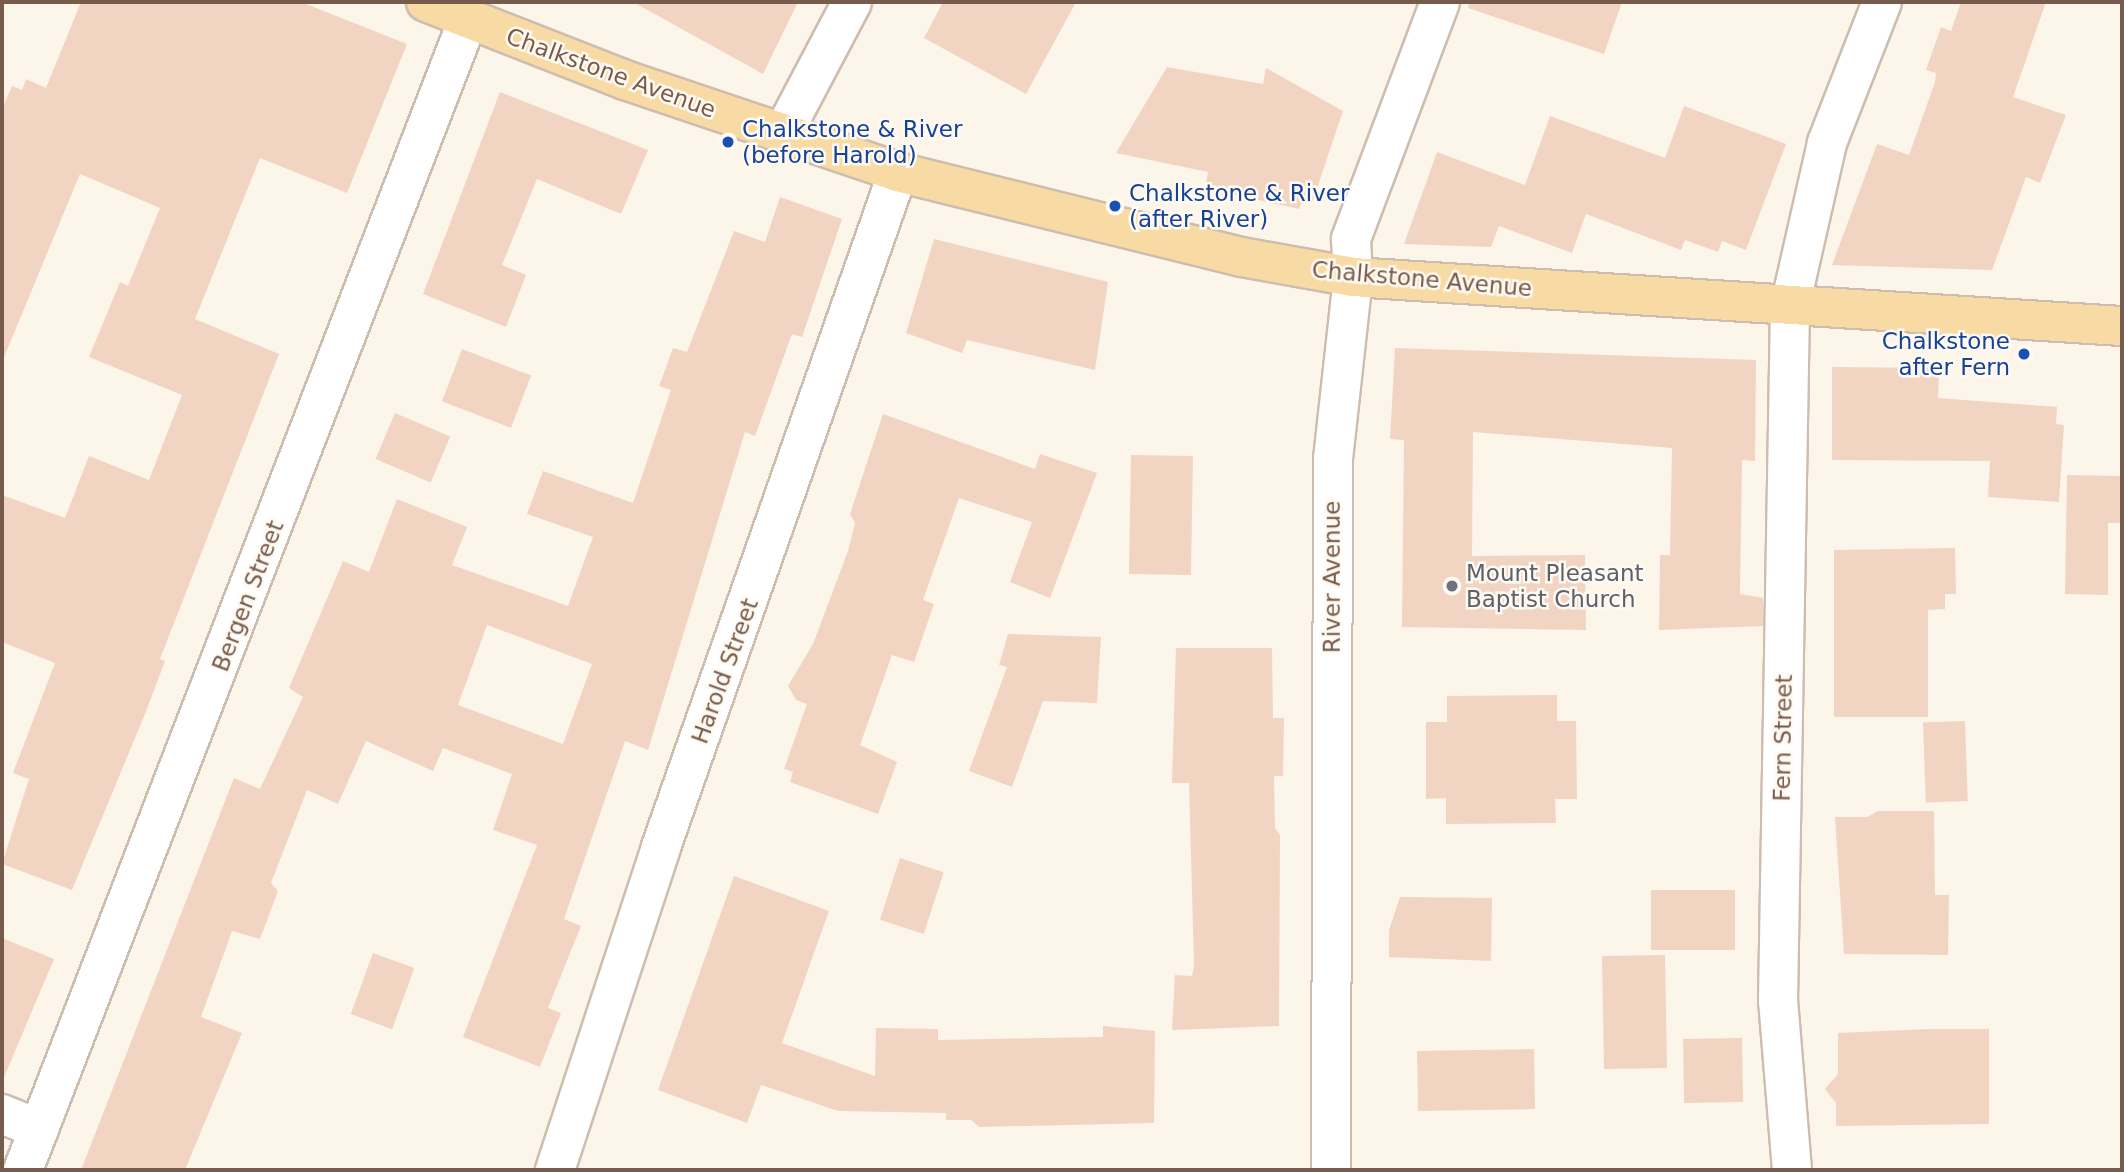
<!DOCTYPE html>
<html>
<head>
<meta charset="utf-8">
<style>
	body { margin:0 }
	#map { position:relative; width:2124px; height:1172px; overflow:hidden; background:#fcf5ea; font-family:"DejaVu Sans",sans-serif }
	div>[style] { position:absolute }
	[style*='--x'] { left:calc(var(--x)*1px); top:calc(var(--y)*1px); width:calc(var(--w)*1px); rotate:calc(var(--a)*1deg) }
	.building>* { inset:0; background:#f1d5c2; transform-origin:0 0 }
	.roads { filter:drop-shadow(2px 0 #cebdaf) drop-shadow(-2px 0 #cebdaf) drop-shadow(0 2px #cebdaf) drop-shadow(0 -2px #cebdaf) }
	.minor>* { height:38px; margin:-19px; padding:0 19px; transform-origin:19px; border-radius:19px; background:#fff }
	.major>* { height:38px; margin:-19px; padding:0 19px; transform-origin:19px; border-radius:19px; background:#f8daa5 }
	.dots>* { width:19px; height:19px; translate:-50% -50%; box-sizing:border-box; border:4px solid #fef9f1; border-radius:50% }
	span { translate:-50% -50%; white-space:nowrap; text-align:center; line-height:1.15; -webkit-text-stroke:5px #fef9f1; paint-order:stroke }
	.street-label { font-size:23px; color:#775c4d }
	.transit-label { font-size:23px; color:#164399 }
	.left { translate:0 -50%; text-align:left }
	.right { translate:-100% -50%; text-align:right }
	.worship-label { font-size:23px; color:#5b616d }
	.frame { position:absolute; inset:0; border:4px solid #775c4d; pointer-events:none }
</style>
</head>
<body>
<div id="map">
	<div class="building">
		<div style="clip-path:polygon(81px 2px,301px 2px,407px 44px,347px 193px,260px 158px,195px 319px,279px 354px,160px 659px,165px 661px,145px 714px,72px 890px,2px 864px,29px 779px,13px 773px,55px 663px,2px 642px,2px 495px,65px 518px,89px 456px,149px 480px,182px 395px,89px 357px,120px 282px,128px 286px,160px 208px,80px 174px,2px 362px,2px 109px,12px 86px,22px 90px,26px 79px,46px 88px)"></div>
		<div style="clip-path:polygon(633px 2px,798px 2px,763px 74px)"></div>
		<div style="clip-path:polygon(943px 2px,1076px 2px,1026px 94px,924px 38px)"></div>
		<div style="clip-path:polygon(1469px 2px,1622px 2px,1604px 54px,1468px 8px)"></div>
		<div style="clip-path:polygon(1961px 2px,2046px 2px,2013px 97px,2066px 115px,2040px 183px,2026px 177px,1992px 270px,1832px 265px,1877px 144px,1909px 155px,1935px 82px,1936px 73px,1926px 70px,1941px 27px,1951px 31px)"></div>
		<div style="clip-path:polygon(1167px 67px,1263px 84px,1266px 68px,1343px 111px,1312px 203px,1303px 199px,1299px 209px,1205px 188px,1208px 172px,1116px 153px)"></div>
		<div style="clip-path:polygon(500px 92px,648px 150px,621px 214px,537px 179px,502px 265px,526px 275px,506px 327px,423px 294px)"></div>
		<div style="clip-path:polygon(1684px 106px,1786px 144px,1746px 250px,1722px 241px,1718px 252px,1685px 240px,1681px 250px,1586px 214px,1572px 253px,1499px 226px,1491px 247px,1404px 244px,1437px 152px,1525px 185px,1550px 116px,1665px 158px)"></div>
		<div style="clip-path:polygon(evenodd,780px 197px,842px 219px,802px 337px,792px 334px,755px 436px,745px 432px,648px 750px,625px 741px,564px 919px,581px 926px,548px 1008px,561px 1013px,540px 1067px,463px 1037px,537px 845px,493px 830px,512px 774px,443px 748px,433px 771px,366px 741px,338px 804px,307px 790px,271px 883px,278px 891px,260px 939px,232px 931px,201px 1017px,242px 1033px,185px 1170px,81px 1170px,234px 778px,260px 789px,303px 697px,289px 688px,343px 561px,369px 572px,397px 499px,467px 527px,452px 565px,568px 606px,593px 537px,527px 514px,543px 471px,633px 503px,671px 390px,659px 386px,673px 348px,687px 352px,734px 231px,765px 242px,780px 197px,487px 625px,592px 664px,563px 744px,458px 705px,487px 625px)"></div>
		<div style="clip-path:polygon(934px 239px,1108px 282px,1095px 370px,967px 340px,962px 353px,906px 333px)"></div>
		<div style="clip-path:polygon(1395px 348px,1756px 360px,1755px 461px,1742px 460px,1740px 594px,1763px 598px,1763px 626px,1659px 630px,1660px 555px,1670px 555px,1672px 448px,1473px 432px,1472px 556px,1585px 555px,1586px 630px,1402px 627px,1404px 440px,1390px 439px)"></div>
		<div style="left:462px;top:349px;width:74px;height:56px;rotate:21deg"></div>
		<div style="clip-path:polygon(1832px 367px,1939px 368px,1938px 398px,2057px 407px,2056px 424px,2064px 425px,2059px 502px,1988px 497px,1990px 461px,1832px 460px)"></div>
		<div style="left:395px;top:413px;width:60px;height:50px;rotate:23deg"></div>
		<div style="clip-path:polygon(883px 414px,1035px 469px,1040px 454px,1097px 473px,1050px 598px,1010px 582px,1032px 522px,959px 498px,923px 600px,934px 604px,914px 662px,892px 655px,860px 745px,897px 762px,878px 814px,790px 782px,793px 772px,784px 769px,807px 704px,796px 700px,788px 686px,813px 644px,848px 551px,855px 523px,850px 514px)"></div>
		<div style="left:1131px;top:455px;width:62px;height:119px;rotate:1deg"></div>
		<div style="clip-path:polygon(2067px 475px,2122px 476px,2122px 523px,2108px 523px,2108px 595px,2065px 594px)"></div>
		<div style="clip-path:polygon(1955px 548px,1956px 594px,1945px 594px,1945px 609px,1928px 610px,1928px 717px,1834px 717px,1834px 550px)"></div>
		<div style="clip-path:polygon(1008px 634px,1101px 637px,1097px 703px,1043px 701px,1012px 787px,969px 771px,1007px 667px,999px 665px)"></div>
		<div style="clip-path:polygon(1176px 648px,1272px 648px,1273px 718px,1284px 718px,1283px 776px,1274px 776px,1275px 828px,1280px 835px,1279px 1026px,1172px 1030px,1175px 975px,1192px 976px,1194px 966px,1189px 783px,1172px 783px)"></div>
		<div style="clip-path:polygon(1557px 695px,1557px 721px,1576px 721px,1577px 799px,1555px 799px,1556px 823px,1446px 824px,1446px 798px,1426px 799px,1426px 722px,1447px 722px,1447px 696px)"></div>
		<div style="left:1965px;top:721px;width:80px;height:42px;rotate:88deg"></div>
		<div style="clip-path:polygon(1878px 811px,1934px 811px,1935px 895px,1949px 895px,1948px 955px,1844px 954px,1835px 817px,1867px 817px)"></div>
		<div style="left:900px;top:858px;width:46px;height:65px;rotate:18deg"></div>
		<div style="clip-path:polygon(734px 876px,829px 911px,782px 1043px,875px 1076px,876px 1028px,938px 1029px,938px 1040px,1103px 1037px,1103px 1026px,1155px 1031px,1154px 1123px,979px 1127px,971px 1120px,946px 1120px,946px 1113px,838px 1111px,761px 1085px,747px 1123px,658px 1090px)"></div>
		<div style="left:1735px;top:890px;width:60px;height:84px;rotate:90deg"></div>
		<div style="clip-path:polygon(1400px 897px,1492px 898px,1491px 961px,1389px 957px,1389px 930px)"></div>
		<div style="clip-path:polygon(2px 938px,54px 959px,2px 1082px)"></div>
		<div style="left:373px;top:953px;width:44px;height:65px;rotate:20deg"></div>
		<div style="left:1665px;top:955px;width:113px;height:63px;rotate:89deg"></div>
		<div style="clip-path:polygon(1929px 1029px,1989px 1029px,1989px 1124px,1836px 1126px,1836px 1103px,1825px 1089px,1838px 1074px,1838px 1033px)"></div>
		<div style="left:1742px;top:1038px;width:64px;height:59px;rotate:89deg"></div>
		<div style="left:1534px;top:1049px;width:60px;height:117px;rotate:89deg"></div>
	</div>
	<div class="roads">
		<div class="minor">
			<div style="--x:782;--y:135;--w:150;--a:-62.2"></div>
			<div style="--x:2;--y:1114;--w:40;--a:22"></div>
			<div style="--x:23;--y:1170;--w:1233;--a:-68.85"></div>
			<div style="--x:555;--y:1170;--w:340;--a:-71.8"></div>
			<div style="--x:661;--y:847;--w:715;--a:-70.65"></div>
			<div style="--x:1331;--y:1170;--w:711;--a:-89.84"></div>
			<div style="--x:1333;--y:459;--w:183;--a:-83.7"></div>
			<div style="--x:1353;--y:277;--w:38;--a:-93"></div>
			<div style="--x:1351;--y:239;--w:253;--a:-69.4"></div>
			<div style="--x:1792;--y:1170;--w:170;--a:-94.7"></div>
			<div style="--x:1778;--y:1001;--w:695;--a:-89.01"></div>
			<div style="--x:1790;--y:306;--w:167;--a:-77.2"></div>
			<div style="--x:1827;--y:143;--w:151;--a:-68.7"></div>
		</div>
		<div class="major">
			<div style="--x:426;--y:2;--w:214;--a:21.4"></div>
			<div style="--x:625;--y:80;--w:288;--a:18.6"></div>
			<div style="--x:898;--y:172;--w:353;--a:13.9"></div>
			<div style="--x:1241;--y:257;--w:114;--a:10.1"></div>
			<div style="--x:1353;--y:277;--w:771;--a:3.65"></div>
		</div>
	</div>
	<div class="dots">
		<div style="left:728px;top:142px;background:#1a4fb4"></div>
		<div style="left:1115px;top:206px;background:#1a4fb4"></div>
		<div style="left:2024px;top:354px;background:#1a4fb4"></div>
		<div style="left:1452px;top:586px;background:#6b7280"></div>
	</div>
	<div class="street-label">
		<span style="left:611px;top:73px;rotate:20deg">Chalkstone Avenue</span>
		<span style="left:1422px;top:279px;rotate:5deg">Chalkstone Avenue</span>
		<span style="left:1332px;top:577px;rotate:-90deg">River Avenue</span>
		<span style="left:248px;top:596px;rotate:-69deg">Bergen Street</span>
		<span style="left:725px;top:671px;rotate:-70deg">Harold Street</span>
		<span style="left:1783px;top:738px;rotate:-89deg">Fern Street</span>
	</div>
	<div class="transit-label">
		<span class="left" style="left:742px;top:142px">Chalkstone &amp; River<br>(before Harold)</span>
		<span class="left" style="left:1129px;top:206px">Chalkstone &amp; River<br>(after River)</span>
		<span class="right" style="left:2010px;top:354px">Chalkstone<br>after Fern</span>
	</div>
	<div class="worship-label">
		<span class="left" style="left:1466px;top:586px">Mount Pleasant<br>Baptist Church</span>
	</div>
	<div class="frame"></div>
</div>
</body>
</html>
